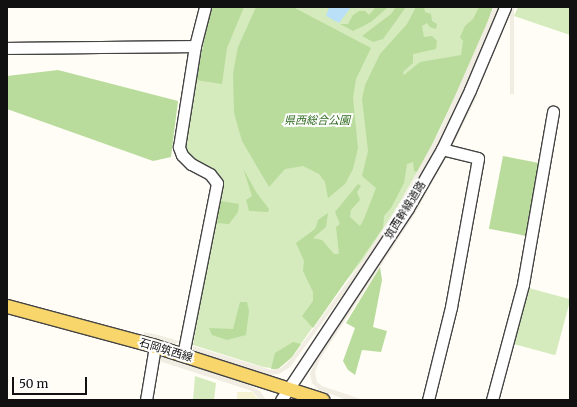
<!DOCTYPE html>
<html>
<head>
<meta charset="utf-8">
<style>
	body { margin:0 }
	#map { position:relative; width:577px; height:407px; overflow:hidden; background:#fffdf5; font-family:Merriweather,"Noto Sans JP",serif }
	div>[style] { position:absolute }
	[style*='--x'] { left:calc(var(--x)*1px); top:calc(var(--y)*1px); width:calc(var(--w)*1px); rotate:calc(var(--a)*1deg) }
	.farmland>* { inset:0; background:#f6f3d4 }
	.green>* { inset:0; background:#d5ebbd; transform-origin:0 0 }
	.forest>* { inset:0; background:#b9dc9c; transform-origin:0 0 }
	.plaza>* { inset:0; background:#f1ede2; transform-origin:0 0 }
	.water>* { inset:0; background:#b9e0f7 }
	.roads { filter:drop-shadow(1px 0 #444) drop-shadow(-1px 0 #444) drop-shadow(0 1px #444) drop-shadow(0 -1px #444) }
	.minor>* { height:11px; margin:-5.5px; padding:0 5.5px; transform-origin:5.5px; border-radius:5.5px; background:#fff }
	.major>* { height:13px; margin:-6.5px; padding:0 6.5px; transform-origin:6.5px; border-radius:6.5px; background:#f9d66b }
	span { translate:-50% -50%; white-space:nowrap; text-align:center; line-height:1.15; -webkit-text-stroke:4px #fff; paint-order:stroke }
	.park-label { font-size:11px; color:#2f6b1f; font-style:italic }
	.street-label { font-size:11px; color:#111 }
	.frame { position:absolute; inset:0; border:8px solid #111; pointer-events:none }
	.scale { position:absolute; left:12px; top:377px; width:75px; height:18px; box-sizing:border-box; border:2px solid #111; border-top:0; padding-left:5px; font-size:12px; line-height:14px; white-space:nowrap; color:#111; -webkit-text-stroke:3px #fff; paint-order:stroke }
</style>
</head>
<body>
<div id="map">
	<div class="farmland">
		<div style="clip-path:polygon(237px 392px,252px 392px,259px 400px,237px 400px)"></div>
	</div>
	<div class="green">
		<div style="clip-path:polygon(211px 7px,493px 7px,430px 149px,399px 204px,363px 260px,337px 292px,292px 357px,278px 369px,263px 367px,193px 345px,221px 187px,220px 178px,215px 171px,190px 158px,183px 146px)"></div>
		<div style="clip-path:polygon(518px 7px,570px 7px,570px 35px,514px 16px)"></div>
		<div style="left:525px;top:287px;width:47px;height:58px;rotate:15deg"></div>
		<div style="clip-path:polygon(195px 376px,216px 383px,214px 400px,193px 400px)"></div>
	</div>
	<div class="forest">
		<div style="clip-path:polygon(211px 7px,244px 7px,227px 48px,222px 84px,196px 80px)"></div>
		<div style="clip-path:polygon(256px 7px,293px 7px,371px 48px,356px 79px,353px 98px,358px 148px,353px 169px,345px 184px,328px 198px,325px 182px,319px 174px,303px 166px,285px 169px,269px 187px,242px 141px,234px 113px,233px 73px,238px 47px)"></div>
		<div style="clip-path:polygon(376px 7px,388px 7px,371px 22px,353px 31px,340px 24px,348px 24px,353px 15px,359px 11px,365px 11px,369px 15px)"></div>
		<div style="clip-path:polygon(396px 7px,406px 7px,383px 39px,373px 42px,362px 36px,391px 14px)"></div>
		<div style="clip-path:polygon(416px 7px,424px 7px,425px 12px,431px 14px,432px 21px,437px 24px,436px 29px,430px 27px,427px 23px,422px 26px,424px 37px,432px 36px,437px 41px,436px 49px,413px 54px,413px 63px,403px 72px,404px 75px,420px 62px,461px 55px,463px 41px,460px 37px,465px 26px,473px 19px,479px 7px,493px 7px,480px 44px,430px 149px,417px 172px,414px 171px,413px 162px,407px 164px,404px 183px,391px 208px,384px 216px,383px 228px,313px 328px,302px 316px,313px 301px,313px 292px,303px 271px,304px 261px,296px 243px,315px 229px,318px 220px,328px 213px,326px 227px,313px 238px,322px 240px,334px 254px,339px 254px,336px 227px,340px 224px,335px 212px,358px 184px,361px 186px,357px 192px,360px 200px,351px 210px,350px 217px,360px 226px,364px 219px,376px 188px,362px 176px,368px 151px,362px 99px,365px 85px,380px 54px,407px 24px)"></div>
		<div style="clip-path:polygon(58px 70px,178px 101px,171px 157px,153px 161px,7px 109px,7px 76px)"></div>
		<div style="left:503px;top:156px;width:38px;height:74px;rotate:11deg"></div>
		<div style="clip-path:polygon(243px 168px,256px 192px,269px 209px,268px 212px,249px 211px,246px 200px,252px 196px)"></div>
		<div style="clip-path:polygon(221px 201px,239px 204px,238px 212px,229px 224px,217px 223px)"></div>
		<div style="clip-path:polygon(380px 267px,382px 280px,373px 327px,387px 331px,381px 352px,362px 350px,355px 375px,348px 370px,343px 361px,355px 328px,346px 323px)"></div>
		<div style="clip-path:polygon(240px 302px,247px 302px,249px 311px,246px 335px,227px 340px,212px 335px,209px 328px,233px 329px)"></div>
		<div style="clip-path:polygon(293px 342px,301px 344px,292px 357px,278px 369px,271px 369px,275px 353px)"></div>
	</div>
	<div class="plaza">
		<div style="clip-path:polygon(494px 7px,499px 7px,469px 79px,443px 134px,405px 203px,366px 263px,290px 367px,279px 374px,268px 375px,193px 350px,193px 346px,271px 370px,281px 368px,292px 358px,363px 260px,401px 201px,440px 130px)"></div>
		<div style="left:510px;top:7px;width:4px;height:87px"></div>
		<div style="clip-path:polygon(473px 96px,477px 96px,452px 147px,450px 144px)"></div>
		<div style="clip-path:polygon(447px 156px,416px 212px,320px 359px,315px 372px,317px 382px,322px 386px,364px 400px,347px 400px,319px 390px,312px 383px,310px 374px,317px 355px,345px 315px,443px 157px)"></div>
		<div style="clip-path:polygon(144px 332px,158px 335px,179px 341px,174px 345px,143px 336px)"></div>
		<div style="clip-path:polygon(160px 355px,247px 384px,260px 391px,266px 400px,260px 400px,252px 391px,156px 360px)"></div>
	</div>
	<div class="water">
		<div style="clip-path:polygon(329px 7px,351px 7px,339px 23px,326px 16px)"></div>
	</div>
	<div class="roads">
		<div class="minor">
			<div style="--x:7;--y:48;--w:188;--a:-0.6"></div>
			<div style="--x:183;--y:355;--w:175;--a:-78.8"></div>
			<div style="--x:217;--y:183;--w:11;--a:-128"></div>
			<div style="--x:210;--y:174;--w:21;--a:-152"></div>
			<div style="--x:191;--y:164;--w:13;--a:-135"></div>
			<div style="--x:182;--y:155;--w:9;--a:-111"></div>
			<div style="--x:179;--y:147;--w:102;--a:-81"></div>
			<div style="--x:195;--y:46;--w:40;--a:-75.6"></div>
			<div style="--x:146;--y:400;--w:55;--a:-80.5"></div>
			<div style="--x:281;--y:400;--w:230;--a:-56.5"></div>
			<div style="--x:408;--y:208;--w:68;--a:-60"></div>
			<div style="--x:442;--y:149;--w:65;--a:-64.6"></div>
			<div style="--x:470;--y:90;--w:90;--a:-67.1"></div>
			<div style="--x:428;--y:400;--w:96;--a:-76.1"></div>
			<div style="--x:451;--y:307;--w:151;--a:-79.7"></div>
			<div style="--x:478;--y:158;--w:37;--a:-166"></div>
			<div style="--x:492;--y:400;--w:120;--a:-75"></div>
			<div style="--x:523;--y:284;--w:175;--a:-80.1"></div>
		</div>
		<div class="major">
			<div style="--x:7;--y:306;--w:153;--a:15.1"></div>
			<div style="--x:155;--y:346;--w:176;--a:17.8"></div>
		</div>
	</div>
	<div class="park-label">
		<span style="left:317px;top:120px">県西総合公園</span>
	</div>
	<div class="street-label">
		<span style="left:405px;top:210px;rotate:-58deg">筑西幹線道路</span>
		<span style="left:166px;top:350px;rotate:17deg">石岡筑西線</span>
	</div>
	<div class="frame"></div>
	<div class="scale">50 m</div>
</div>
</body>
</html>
